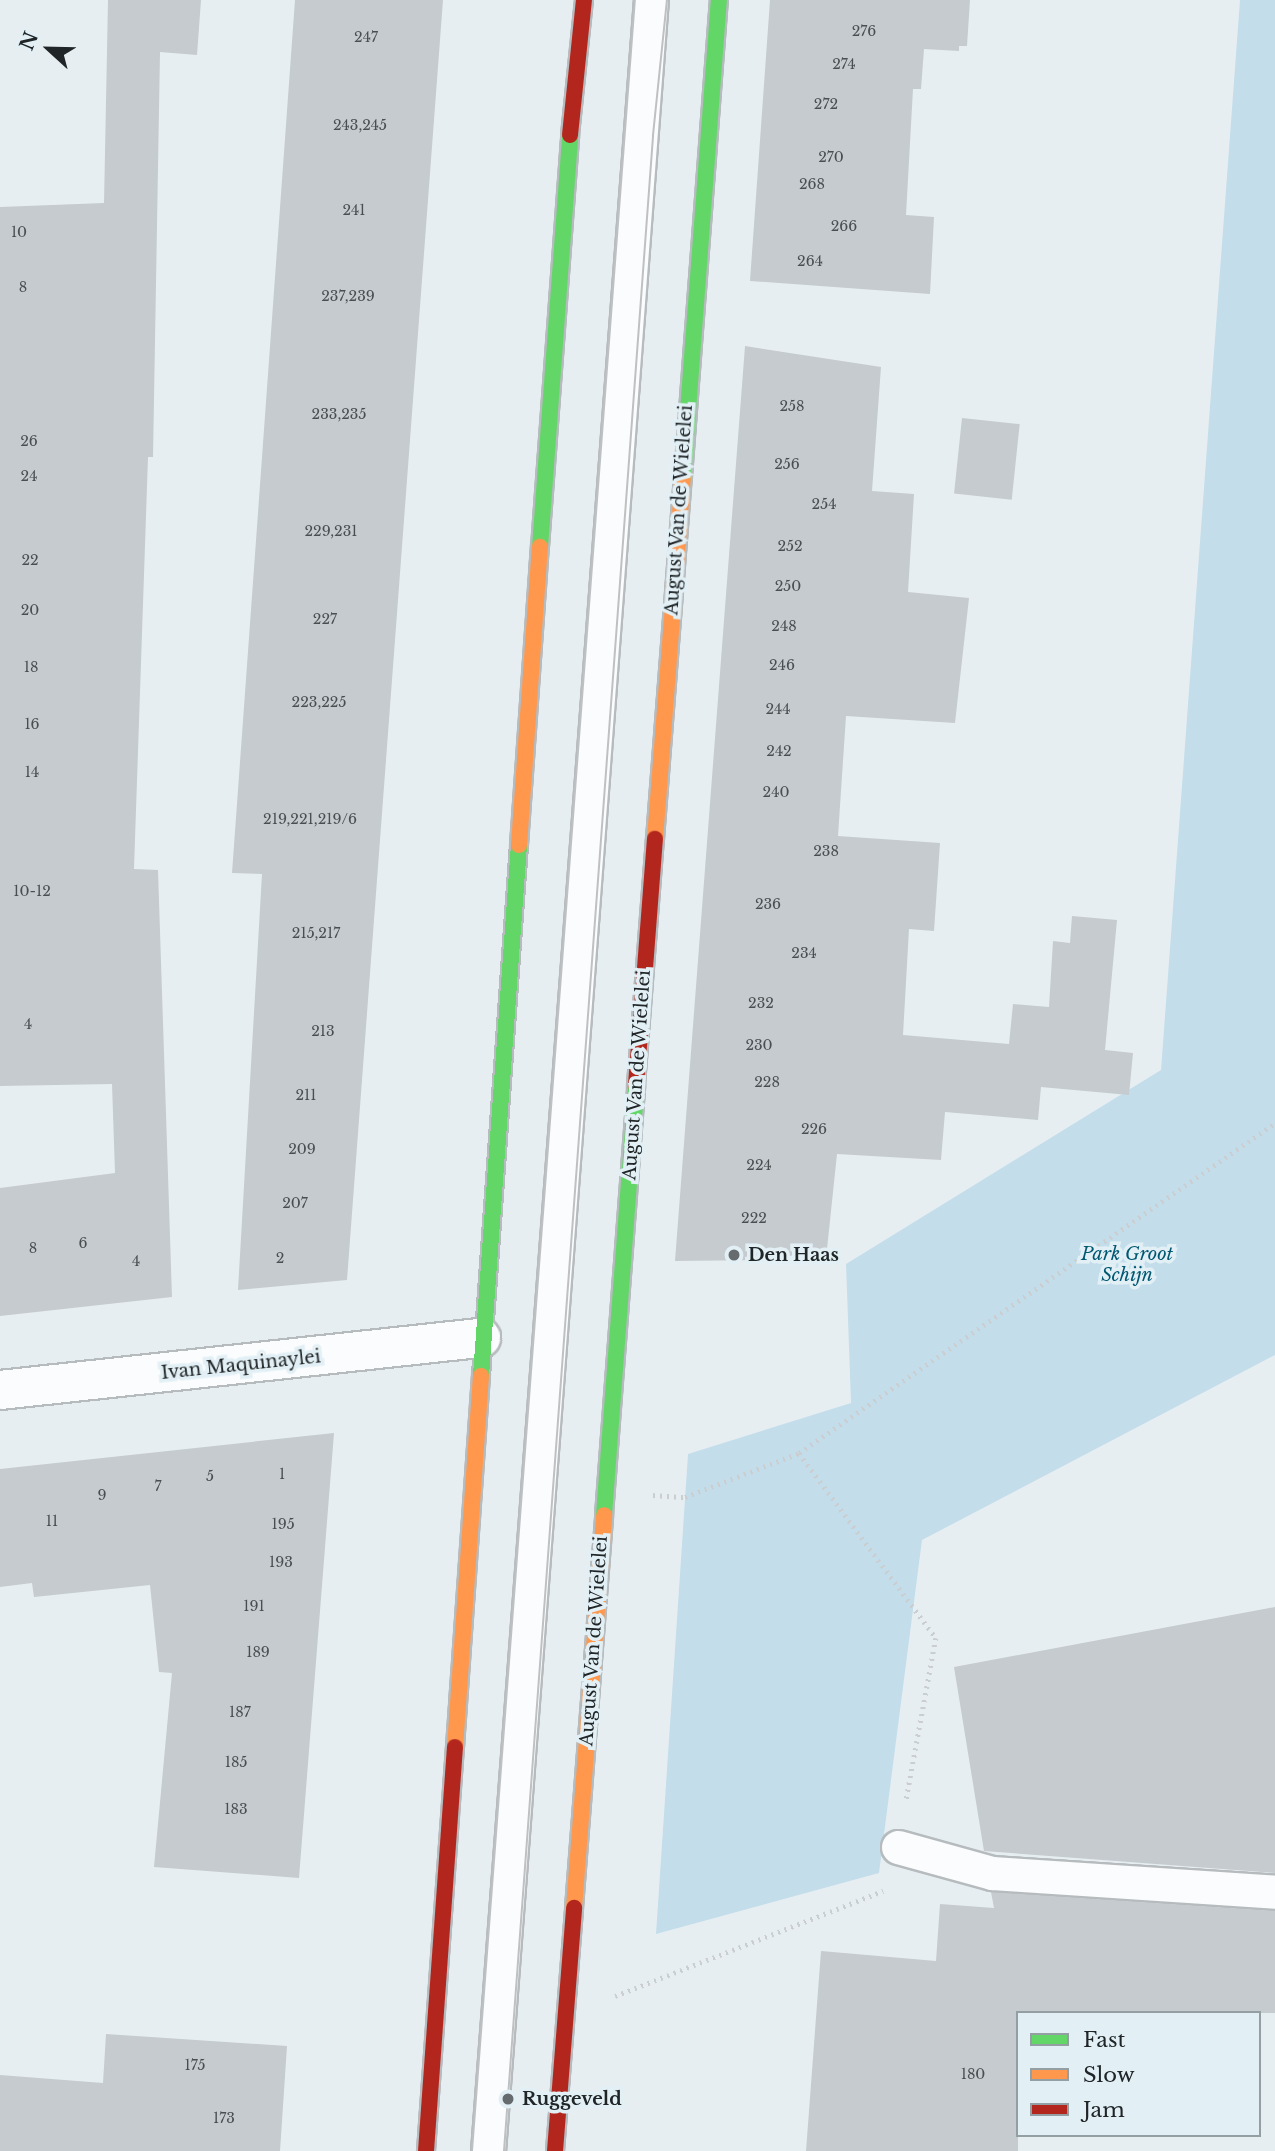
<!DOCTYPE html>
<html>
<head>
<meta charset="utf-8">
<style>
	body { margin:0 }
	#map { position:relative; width:1275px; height:2151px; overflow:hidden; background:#e7eef2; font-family:"Libre Baskerville",serif }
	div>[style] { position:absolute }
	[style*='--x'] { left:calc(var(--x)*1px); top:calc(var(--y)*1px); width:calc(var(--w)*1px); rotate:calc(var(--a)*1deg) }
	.green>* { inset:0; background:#c3deea }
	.building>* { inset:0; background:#c5cbce; transform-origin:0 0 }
	.path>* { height:4.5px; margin-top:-2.25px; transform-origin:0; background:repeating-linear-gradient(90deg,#cbced0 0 2px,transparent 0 7px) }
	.roads { filter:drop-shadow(2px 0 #b6bbbe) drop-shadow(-2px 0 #b6bbbe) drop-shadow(0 2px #b6bbbe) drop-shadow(0 -2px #b6bbbe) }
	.lane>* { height:33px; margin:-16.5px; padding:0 16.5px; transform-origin:16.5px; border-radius:16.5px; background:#fbfcfd }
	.street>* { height:38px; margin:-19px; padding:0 19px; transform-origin:19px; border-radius:19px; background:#fbfcfd }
	.fast>* { height:16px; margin:-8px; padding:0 8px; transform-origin:8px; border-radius:8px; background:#63d668 }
	.slow>* { height:16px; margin:-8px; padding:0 8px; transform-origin:8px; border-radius:8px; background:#ff974d }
	.jam>* { height:16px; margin:-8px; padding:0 8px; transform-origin:8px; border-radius:8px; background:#b3261e }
	.tram>* { height:2px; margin:-1px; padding:0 1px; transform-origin:1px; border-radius:1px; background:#bec0c2 }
	.dots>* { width:19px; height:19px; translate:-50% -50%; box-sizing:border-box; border:4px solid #e2f0f6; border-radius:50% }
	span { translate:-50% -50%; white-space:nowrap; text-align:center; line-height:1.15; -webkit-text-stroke:7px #e2f0f6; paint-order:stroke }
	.number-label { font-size:14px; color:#494e51 }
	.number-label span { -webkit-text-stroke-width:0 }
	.street-label { font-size:18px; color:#202527 }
	.poi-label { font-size:18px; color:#202527; font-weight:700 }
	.left { translate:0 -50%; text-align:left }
	.park-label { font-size:18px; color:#005772; font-style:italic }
	.legend { position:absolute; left:1016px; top:2011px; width:245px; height:126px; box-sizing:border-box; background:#e2f0f6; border:2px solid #949fa3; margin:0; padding:9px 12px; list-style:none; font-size:21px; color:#202527 }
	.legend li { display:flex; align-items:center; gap:14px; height:35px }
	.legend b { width:35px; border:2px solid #949fa3 }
	.north { position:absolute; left:14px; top:14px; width:70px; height:70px; -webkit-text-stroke:5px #e2f0f6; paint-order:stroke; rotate:292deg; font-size:19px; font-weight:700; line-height:28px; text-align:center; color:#202527 }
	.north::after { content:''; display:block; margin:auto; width:24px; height:32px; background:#202527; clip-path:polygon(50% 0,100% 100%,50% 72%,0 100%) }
</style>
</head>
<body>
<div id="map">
	<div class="green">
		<div style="clip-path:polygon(1240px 0,1275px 0,1275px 1355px,922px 1540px,879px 1873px,656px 1934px,688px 1454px,851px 1403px,846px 1264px,1161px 1070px)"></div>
	</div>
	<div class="building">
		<div style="clip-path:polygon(108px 0,201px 0,197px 55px,160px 52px,153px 457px,148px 457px,134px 869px,158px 870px,172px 1297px,0 1316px,0 1188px,115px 1173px,112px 1084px,0 1086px,0 207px,104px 203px)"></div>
		<div style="clip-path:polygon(295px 0,443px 0,347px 1280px,238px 1290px,262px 874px,232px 873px)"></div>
		<div style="clip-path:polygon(770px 0,970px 0,967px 46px,959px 46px,959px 51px,924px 49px,921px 89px,913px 89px,906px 215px,934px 217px,930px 294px,750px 281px)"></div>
		<div style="clip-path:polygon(745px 346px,881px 367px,872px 491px,914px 494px,908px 592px,969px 598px,955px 723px,846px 716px,838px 836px,940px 843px,934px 931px,909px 929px,903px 1035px,1009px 1044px,1013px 1004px,1049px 1007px,1053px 941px,1070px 943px,1072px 916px,1117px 920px,1105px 1050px,1133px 1053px,1129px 1095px,1041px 1087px,1038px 1120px,945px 1112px,941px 1160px,837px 1154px,827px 1249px,768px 1260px,675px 1261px)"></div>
		<div style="left:962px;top:418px;width:58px;height:76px;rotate:6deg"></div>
		<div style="clip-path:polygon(334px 1433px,299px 1878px,154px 1867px,172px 1673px,159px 1672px,150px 1585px,34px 1597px,32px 1583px,0 1587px,0 1469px)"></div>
		<div style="clip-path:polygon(1275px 1607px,1275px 1873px,984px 1851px,954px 1667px)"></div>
		<div style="clip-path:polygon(991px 1892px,1275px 1911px,1275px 2013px,1018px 2013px,1018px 2151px,806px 2151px,821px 1951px,936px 1961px,940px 1904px,994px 1908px)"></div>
		<div style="clip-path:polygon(106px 2034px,287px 2046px,280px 2151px,0 2151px,0 2075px,103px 2083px)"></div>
	</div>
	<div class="path">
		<div style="--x:799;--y:1453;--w:230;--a:53.5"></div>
		<div style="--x:936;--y:1638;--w:166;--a:100.4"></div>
		<div style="--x:653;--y:1495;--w:32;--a:4"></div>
		<div style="--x:685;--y:1497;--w:122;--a:-21.1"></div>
		<div style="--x:799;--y:1453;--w:579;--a:-34.73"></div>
		<div style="--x:615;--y:1996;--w:288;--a:-21.4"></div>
	</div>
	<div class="roads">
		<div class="lane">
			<div style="--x:898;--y:1847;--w:98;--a:15.5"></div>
			<div style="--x:992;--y:1873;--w:284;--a:3.8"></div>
			<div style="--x:488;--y:2151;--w:2157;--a:-85.67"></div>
		</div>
		<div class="street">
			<div style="--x:0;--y:1390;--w:484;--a:-6.2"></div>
		</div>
		<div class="fast">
			<div style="--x:683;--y:477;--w:478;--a:-85.7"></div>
			<div style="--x:540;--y:547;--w:413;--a:-85.8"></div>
			<div style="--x:481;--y:1376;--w:532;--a:-85.91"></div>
			<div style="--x:604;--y:1515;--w:431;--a:-85.7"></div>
		</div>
		<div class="slow">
			<div style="--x:655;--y:839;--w:363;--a:-85.6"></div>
			<div style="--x:519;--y:845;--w:299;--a:-86"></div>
			<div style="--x:455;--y:1747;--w:372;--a:-86"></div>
			<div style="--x:574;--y:1908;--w:394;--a:-85.6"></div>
		</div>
		<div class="jam">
			<div style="--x:570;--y:135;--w:136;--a:-84.1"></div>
			<div style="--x:636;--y:1085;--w:247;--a:-85.6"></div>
			<div style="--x:426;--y:2151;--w:405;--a:-85.9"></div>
			<div style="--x:555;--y:2151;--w:244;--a:-85.5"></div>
		</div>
	</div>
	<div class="tram">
		<div style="--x:472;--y:2151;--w:2157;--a:-85.67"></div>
		<div style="--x:504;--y:2151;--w:2021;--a:-85.77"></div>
		<div style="--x:653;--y:135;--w:136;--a:-84.1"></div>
	</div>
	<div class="dots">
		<div style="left:734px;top:1255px;background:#666b6e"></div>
		<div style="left:508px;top:2099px;background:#666b6e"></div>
	</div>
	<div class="number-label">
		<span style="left:864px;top:31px">276</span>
		<span style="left:366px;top:37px">247</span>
		<span style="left:844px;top:64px">274</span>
		<span style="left:826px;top:104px">272</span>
		<span style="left:360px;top:125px">243,245</span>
		<span style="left:831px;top:157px">270</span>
		<span style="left:812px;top:184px">268</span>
		<span style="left:354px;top:210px">241</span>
		<span style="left:844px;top:226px">266</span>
		<span style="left:19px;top:232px">10</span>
		<span style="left:810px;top:261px">264</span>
		<span style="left:23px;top:287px">8</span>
		<span style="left:348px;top:296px">237,239</span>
		<span style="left:792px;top:406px">258</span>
		<span style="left:339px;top:414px">233,235</span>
		<span style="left:29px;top:441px">26</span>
		<span style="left:787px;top:464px">256</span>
		<span style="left:29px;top:476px">24</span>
		<span style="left:824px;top:504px">254</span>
		<span style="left:331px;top:531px">229,231</span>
		<span style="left:790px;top:546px">252</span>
		<span style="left:30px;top:560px">22</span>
		<span style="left:788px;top:586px">250</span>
		<span style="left:30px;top:610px">20</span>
		<span style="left:325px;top:619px">227</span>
		<span style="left:784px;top:626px">248</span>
		<span style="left:782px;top:665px">246</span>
		<span style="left:31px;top:667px">18</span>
		<span style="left:319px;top:702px">223,225</span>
		<span style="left:778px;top:709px">244</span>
		<span style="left:32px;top:724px">16</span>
		<span style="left:779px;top:751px">242</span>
		<span style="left:32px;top:772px">14</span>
		<span style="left:776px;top:792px">240</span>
		<span style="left:310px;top:819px">219,221,219/6</span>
		<span style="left:826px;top:851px">238</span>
		<span style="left:32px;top:891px">10-12</span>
		<span style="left:768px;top:904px">236</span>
		<span style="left:316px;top:933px">215,217</span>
		<span style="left:804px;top:953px">234</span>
		<span style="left:761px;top:1003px">232</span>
		<span style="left:28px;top:1024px">4</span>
		<span style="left:323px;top:1031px">213</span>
		<span style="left:759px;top:1045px">230</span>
		<span style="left:767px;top:1082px">228</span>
		<span style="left:306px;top:1095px">211</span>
		<span style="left:814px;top:1129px">226</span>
		<span style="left:302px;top:1149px">209</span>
		<span style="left:759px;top:1165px">224</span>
		<span style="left:295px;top:1203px">207</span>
		<span style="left:754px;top:1218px">222</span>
		<span style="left:83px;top:1243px">6</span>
		<span style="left:33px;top:1248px">8</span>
		<span style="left:280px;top:1258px">2</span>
		<span style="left:136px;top:1261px">4</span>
		<span style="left:282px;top:1474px">1</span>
		<span style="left:210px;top:1476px">5</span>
		<span style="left:158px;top:1486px">7</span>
		<span style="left:102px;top:1495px">9</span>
		<span style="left:52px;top:1521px">11</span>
		<span style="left:283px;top:1524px">195</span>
		<span style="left:281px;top:1562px">193</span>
		<span style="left:254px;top:1606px">191</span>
		<span style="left:258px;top:1652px">189</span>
		<span style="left:240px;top:1712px">187</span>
		<span style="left:236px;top:1762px">185</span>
		<span style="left:236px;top:1809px">183</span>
		<span style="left:195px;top:2065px">175</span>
		<span style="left:973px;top:2074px">180</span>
		<span style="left:224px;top:2118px">173</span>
	</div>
	<div class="street-label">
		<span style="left:679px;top:510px;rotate:-86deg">August Van de Wielelei</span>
		<span style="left:637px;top:1075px;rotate:-86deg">August Van de Wielelei</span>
		<span style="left:241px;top:1365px;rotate:-6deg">Ivan Maquinaylei</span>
		<span style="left:594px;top:1641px;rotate:-86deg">August Van de Wielelei</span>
	</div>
	<div class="poi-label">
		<span class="left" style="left:748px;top:1255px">Den Haas</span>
		<span class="left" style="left:522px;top:2099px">Ruggeveld</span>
	</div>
	<div class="park-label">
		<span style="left:1127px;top:1265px">Park Groot<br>Schijn</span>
	</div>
	<ul class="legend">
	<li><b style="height:9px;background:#63d668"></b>Fast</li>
	<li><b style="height:9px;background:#ff974d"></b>Slow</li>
	<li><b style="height:9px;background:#b3261e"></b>Jam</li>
	</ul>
	<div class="north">N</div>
</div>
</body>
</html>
